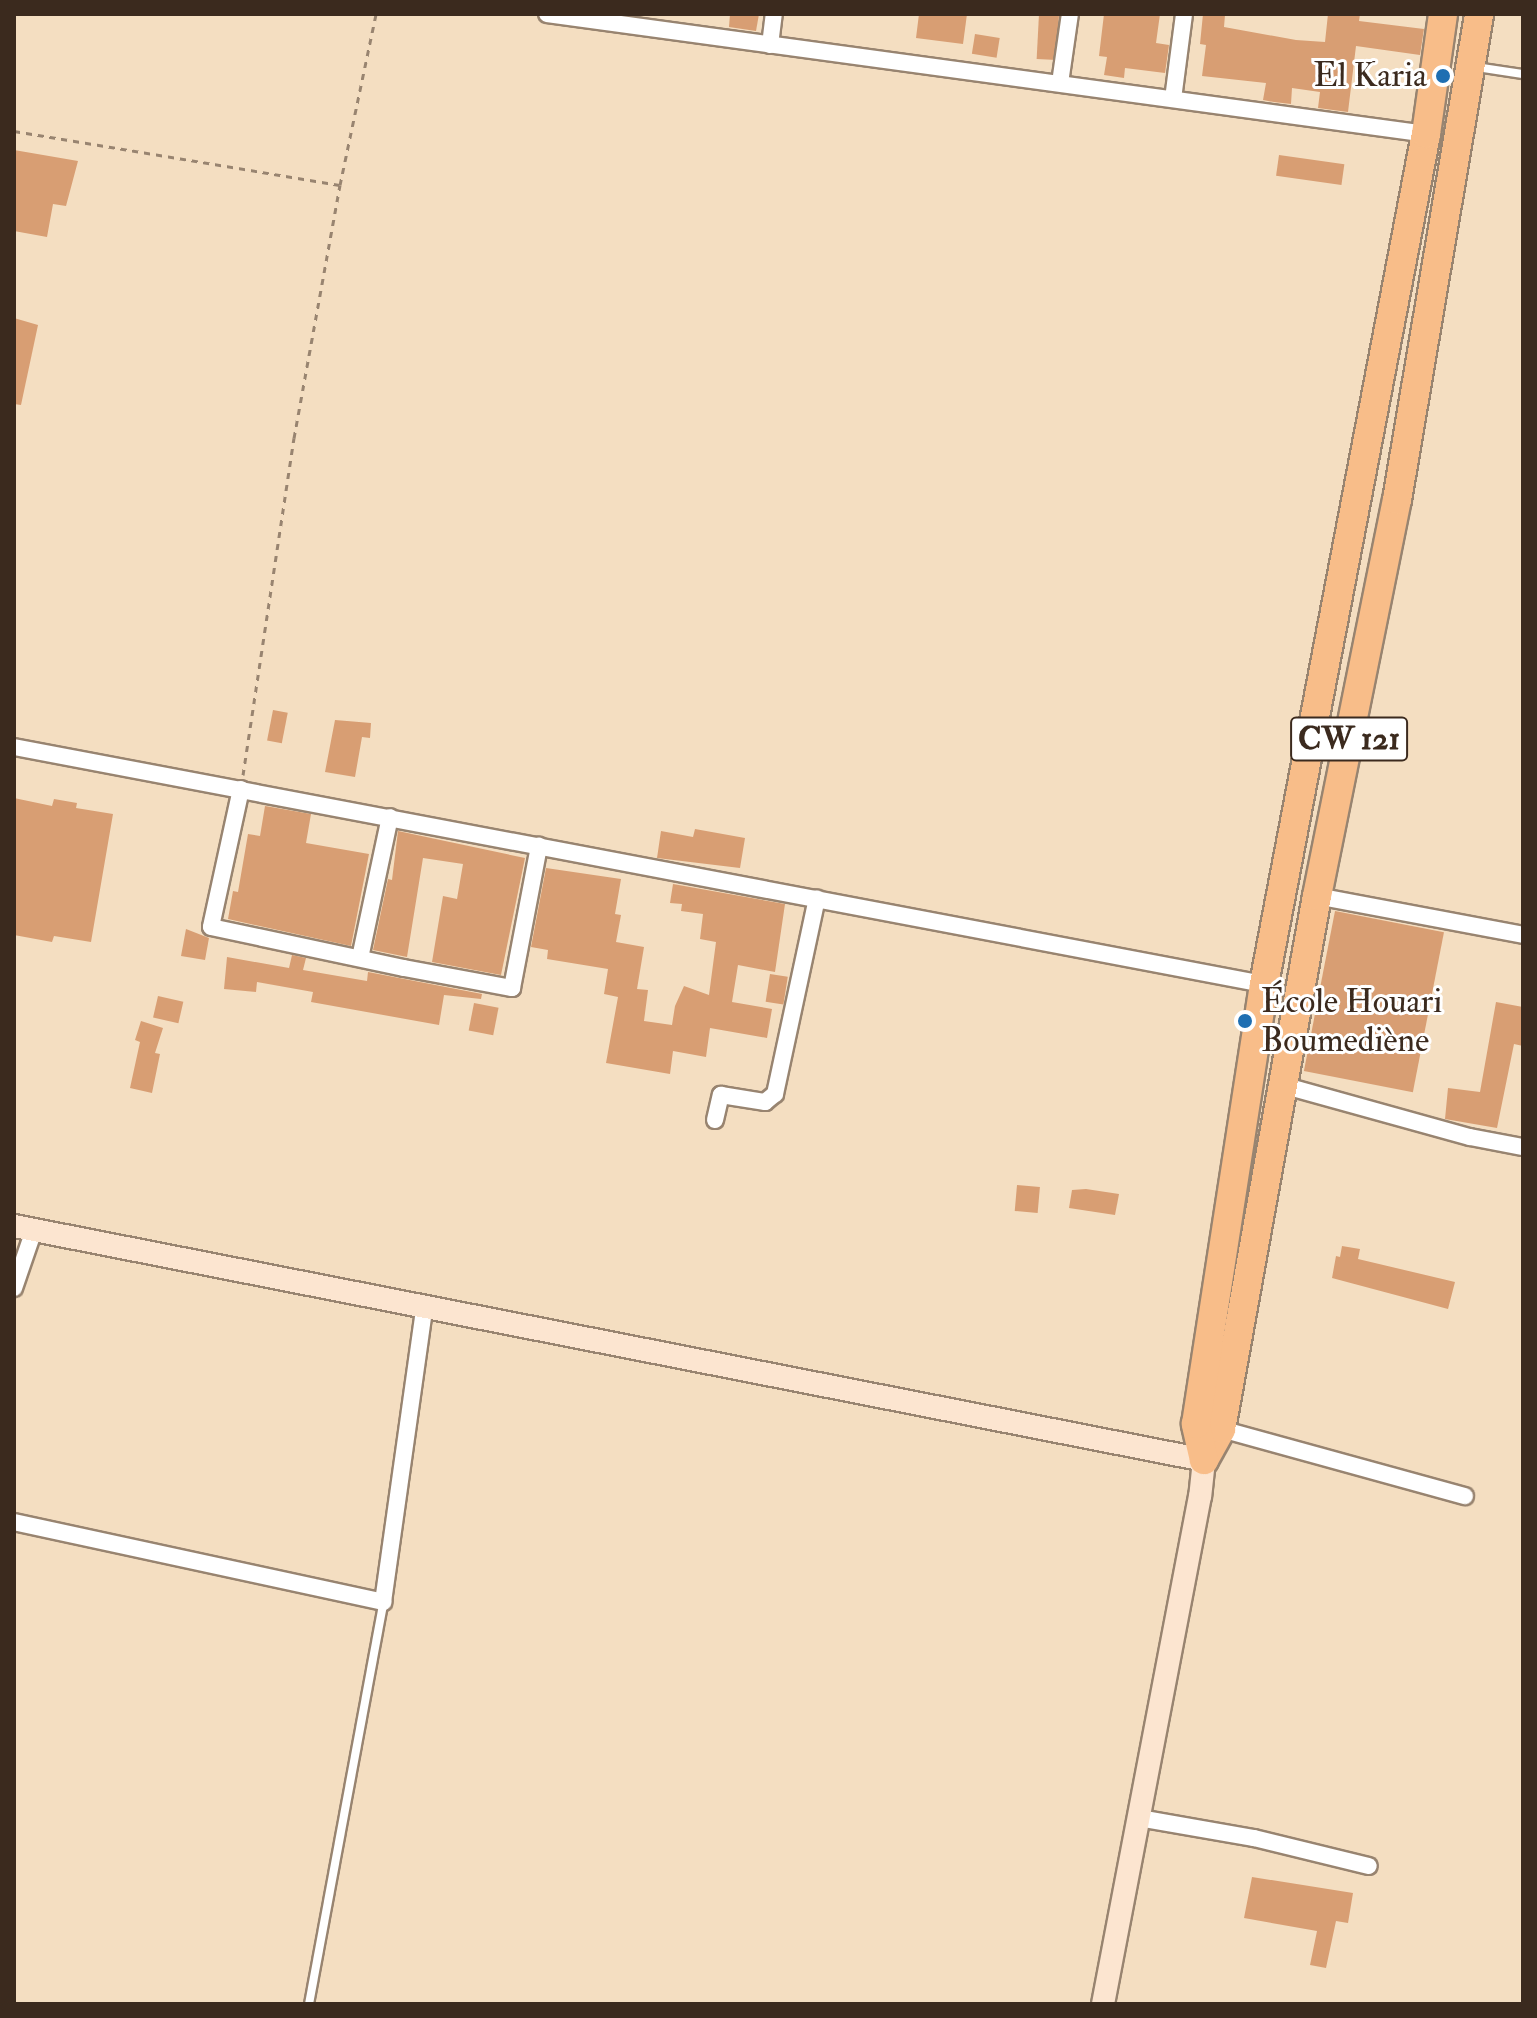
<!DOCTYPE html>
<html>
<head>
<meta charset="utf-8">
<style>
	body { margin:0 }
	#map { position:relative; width:1537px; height:2018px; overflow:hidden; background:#f4dec1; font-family:"IM FELL Double Pica",serif }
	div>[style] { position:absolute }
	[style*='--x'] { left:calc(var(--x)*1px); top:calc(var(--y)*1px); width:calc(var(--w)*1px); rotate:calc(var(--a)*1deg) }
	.building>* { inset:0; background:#d89e73; transform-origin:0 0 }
	.path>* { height:3px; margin-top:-1.5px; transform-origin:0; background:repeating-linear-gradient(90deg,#988470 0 6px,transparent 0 12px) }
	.roads { filter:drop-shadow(2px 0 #988470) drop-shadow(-2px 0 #988470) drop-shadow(0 2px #988470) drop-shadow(0 -2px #988470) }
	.lane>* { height:8px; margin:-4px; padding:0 4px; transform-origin:4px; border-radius:4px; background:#fff }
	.street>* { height:16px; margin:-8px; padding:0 8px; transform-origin:8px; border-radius:8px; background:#fff }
	.secondary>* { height:22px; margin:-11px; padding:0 11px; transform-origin:11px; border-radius:11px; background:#fce5d0 }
	.highway>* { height:28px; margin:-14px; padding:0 14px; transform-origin:14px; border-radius:14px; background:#f8bd89 }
	.dots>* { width:22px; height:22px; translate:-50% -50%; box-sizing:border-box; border:4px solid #fff; border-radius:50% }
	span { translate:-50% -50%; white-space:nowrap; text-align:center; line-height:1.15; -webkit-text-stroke:6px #fff; paint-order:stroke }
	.shield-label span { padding:2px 6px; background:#fff; border:2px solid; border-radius:6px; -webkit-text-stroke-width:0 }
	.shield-label { font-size:32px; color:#3b2a1e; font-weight:700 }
	.poi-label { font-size:34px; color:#3b2a1e }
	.right { translate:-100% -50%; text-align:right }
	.left { translate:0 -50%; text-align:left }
	.frame { position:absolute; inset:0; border:16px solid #3b2a1e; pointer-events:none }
</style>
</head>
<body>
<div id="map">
	<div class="building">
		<div style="clip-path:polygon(730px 14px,759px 14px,756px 31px,729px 27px)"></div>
		<div style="clip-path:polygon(919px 14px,967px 14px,963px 44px,916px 38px)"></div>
		<div style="left:1039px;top:14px;width:20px;height:45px;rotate:3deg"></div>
		<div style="clip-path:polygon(1104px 14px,1160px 14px,1156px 43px,1169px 45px,1165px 73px,1125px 68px,1124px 78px,1104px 75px,1107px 57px,1099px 56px)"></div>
		<div style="clip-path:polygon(1203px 14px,1225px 15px,1224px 27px,1296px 40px,1325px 42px,1328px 14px,1360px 14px,1359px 21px,1424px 29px,1420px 55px,1356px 46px,1348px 112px,1318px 108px,1320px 92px,1292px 88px,1291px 104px,1274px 102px,1263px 100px,1266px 83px,1202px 76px,1206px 45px,1200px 44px)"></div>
		<div style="left:975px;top:34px;width:25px;height:20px;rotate:9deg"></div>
		<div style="clip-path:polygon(14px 150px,78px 161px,66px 206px,53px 204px,47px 237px,14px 231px)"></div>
		<div style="left:1279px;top:155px;width:66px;height:21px;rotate:8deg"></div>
		<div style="clip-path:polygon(14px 318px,38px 325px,21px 405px,14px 404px)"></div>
		<div style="left:273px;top:710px;width:15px;height:31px;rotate:11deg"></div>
		<div style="clip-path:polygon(335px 720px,371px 723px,370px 738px,362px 737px,355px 777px,325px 772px)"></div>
		<div style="clip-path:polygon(14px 798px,52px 806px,54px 799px,77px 803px,76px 808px,113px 814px,91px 942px,54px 936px,52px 942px,14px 935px)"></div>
		<div style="clip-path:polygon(265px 806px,311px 814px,306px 843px,369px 854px,351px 946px,228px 919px,233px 891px,238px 892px,248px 834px,260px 836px)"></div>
		<div style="clip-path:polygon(695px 829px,745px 838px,740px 868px,657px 858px,661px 831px,693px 837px)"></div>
		<div style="clip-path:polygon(398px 831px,525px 858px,501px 975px,432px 962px,443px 896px,457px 899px,463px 864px,423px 858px,407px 957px,373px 950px,388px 879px,392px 880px)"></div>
		<div style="clip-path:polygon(546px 868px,621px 879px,615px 914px,621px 915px,616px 942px,644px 947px,637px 989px,648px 990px,644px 1021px,672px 1025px,675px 1006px,684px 986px,709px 995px,716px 942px,700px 939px,703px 914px,681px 911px,682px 904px,670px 903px,673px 884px,785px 904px,775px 972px,738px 965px,732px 1002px,772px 1009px,767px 1038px,710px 1028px,706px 1057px,673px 1051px,670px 1074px,606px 1063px,618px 997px,604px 994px,608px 969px,547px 959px,548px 950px,531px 947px)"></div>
		<div style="left:1335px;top:911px;width:111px;height:163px;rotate:11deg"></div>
		<div style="clip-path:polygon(186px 929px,209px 938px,205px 960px,181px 956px)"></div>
		<div style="clip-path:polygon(292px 955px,306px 958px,303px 970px,367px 981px,368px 972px,482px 994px,481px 999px,444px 995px,439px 1025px,311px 1002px,313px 992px,257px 982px,256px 992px,224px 989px,227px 957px,289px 968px)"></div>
		<div style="left:770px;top:974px;width:18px;height:28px;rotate:9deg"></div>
		<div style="left:158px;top:996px;width:26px;height:22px;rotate:13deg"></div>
		<div style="clip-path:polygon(1496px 1002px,1523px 1007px,1523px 1046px,1514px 1044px,1497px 1128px,1445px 1119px,1448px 1088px,1480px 1092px)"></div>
		<div style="left:474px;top:1003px;width:25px;height:28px;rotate:11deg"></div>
		<div style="clip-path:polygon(141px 1021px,163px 1028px,155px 1053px,160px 1054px,152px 1093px,130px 1088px,140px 1042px,135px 1040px)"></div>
		<div style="left:1017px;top:1185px;width:23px;height:26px;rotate:5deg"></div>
		<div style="clip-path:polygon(1086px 1189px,1119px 1194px,1115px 1215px,1069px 1208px,1072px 1190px)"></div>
		<div style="clip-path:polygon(1342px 1246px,1360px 1249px,1358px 1259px,1455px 1282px,1448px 1309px,1332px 1278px,1336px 1256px,1340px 1257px)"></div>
		<div style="clip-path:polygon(1252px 1877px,1353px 1893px,1348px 1923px,1336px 1921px,1326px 1968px,1310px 1965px,1317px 1931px,1244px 1918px)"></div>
	</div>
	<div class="path">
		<div style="--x:14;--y:131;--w:330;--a:9.4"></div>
		<div style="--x:243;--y:775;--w:341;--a:-81.4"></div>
		<div style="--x:294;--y:438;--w:257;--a:-79.7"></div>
		<div style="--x:340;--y:185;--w:175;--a:-78.1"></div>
	</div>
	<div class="roads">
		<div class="lane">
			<div style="--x:1476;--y:67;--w:48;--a:8.5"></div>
			<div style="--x:309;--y:2004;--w:408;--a:-79.5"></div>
		</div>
		<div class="street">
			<div style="--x:547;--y:14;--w:887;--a:7.77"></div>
			<div style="--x:770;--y:45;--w:31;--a:-83"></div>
			<div style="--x:1060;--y:83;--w:70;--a:-81.8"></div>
			<div style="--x:1173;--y:99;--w:86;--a:-82.6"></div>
			<div style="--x:14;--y:747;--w:1272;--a:10.74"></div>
			<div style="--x:241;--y:789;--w:141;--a:102.3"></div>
			<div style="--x:211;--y:927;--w:197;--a:12"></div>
			<div style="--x:404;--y:968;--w:110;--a:10.5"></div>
			<div style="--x:512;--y:988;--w:145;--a:-79.2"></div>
			<div style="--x:1317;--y:896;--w:210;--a:10.7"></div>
			<div style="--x:360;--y:958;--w:144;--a:-78"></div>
			<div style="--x:1282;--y:1085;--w:195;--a:15.5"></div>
			<div style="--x:1470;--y:1137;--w:54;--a:10.7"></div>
			<div style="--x:715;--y:1120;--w:26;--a:-77"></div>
			<div style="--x:721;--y:1095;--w:45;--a:9"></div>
			<div style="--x:765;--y:1102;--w:13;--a:-39"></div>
			<div style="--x:775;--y:1094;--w:200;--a:-77.9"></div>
			<div style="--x:14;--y:1288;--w:61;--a:-71"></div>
			<div style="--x:1221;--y:1429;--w:253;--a:15.4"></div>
			<div style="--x:14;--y:1522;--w:378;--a:12.2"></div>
			<div style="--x:383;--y:1602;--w:296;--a:-82"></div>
			<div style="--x:1139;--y:1818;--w:117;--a:9.9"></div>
			<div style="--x:1254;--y:1838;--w:118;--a:13.7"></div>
		</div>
		<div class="secondary">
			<div style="--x:14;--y:1226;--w:1213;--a:11.12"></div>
			<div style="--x:1204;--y:1460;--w:36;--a:96"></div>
			<div style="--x:1200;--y:1496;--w:517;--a:100.81"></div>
		</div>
		<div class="highway">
			<div style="--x:1204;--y:1460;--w:35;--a:-61"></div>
			<div style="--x:1221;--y:1429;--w:542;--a:-79.79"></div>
			<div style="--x:1317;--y:896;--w:404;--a:-78.6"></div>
			<div style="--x:1397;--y:500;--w:493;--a:-80.4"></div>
			<div style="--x:1204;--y:1460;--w:37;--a:-103"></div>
			<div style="--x:1196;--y:1424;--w:445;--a:-81.2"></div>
			<div style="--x:1264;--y:984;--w:865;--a:-79.21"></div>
			<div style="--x:1426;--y:134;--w:121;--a:-81.9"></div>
		</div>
	</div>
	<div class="dots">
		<div style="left:1443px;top:76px;background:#1f6fb2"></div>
		<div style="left:1245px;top:1021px;background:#1f6fb2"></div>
	</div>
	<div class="shield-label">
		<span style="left:1349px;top:739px">CW 121</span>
	</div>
	<div class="poi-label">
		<span class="right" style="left:1427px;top:76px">El Karia</span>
		<span class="left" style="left:1261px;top:1021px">École Houari<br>Boumediène</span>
	</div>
	<div class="frame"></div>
</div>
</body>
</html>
